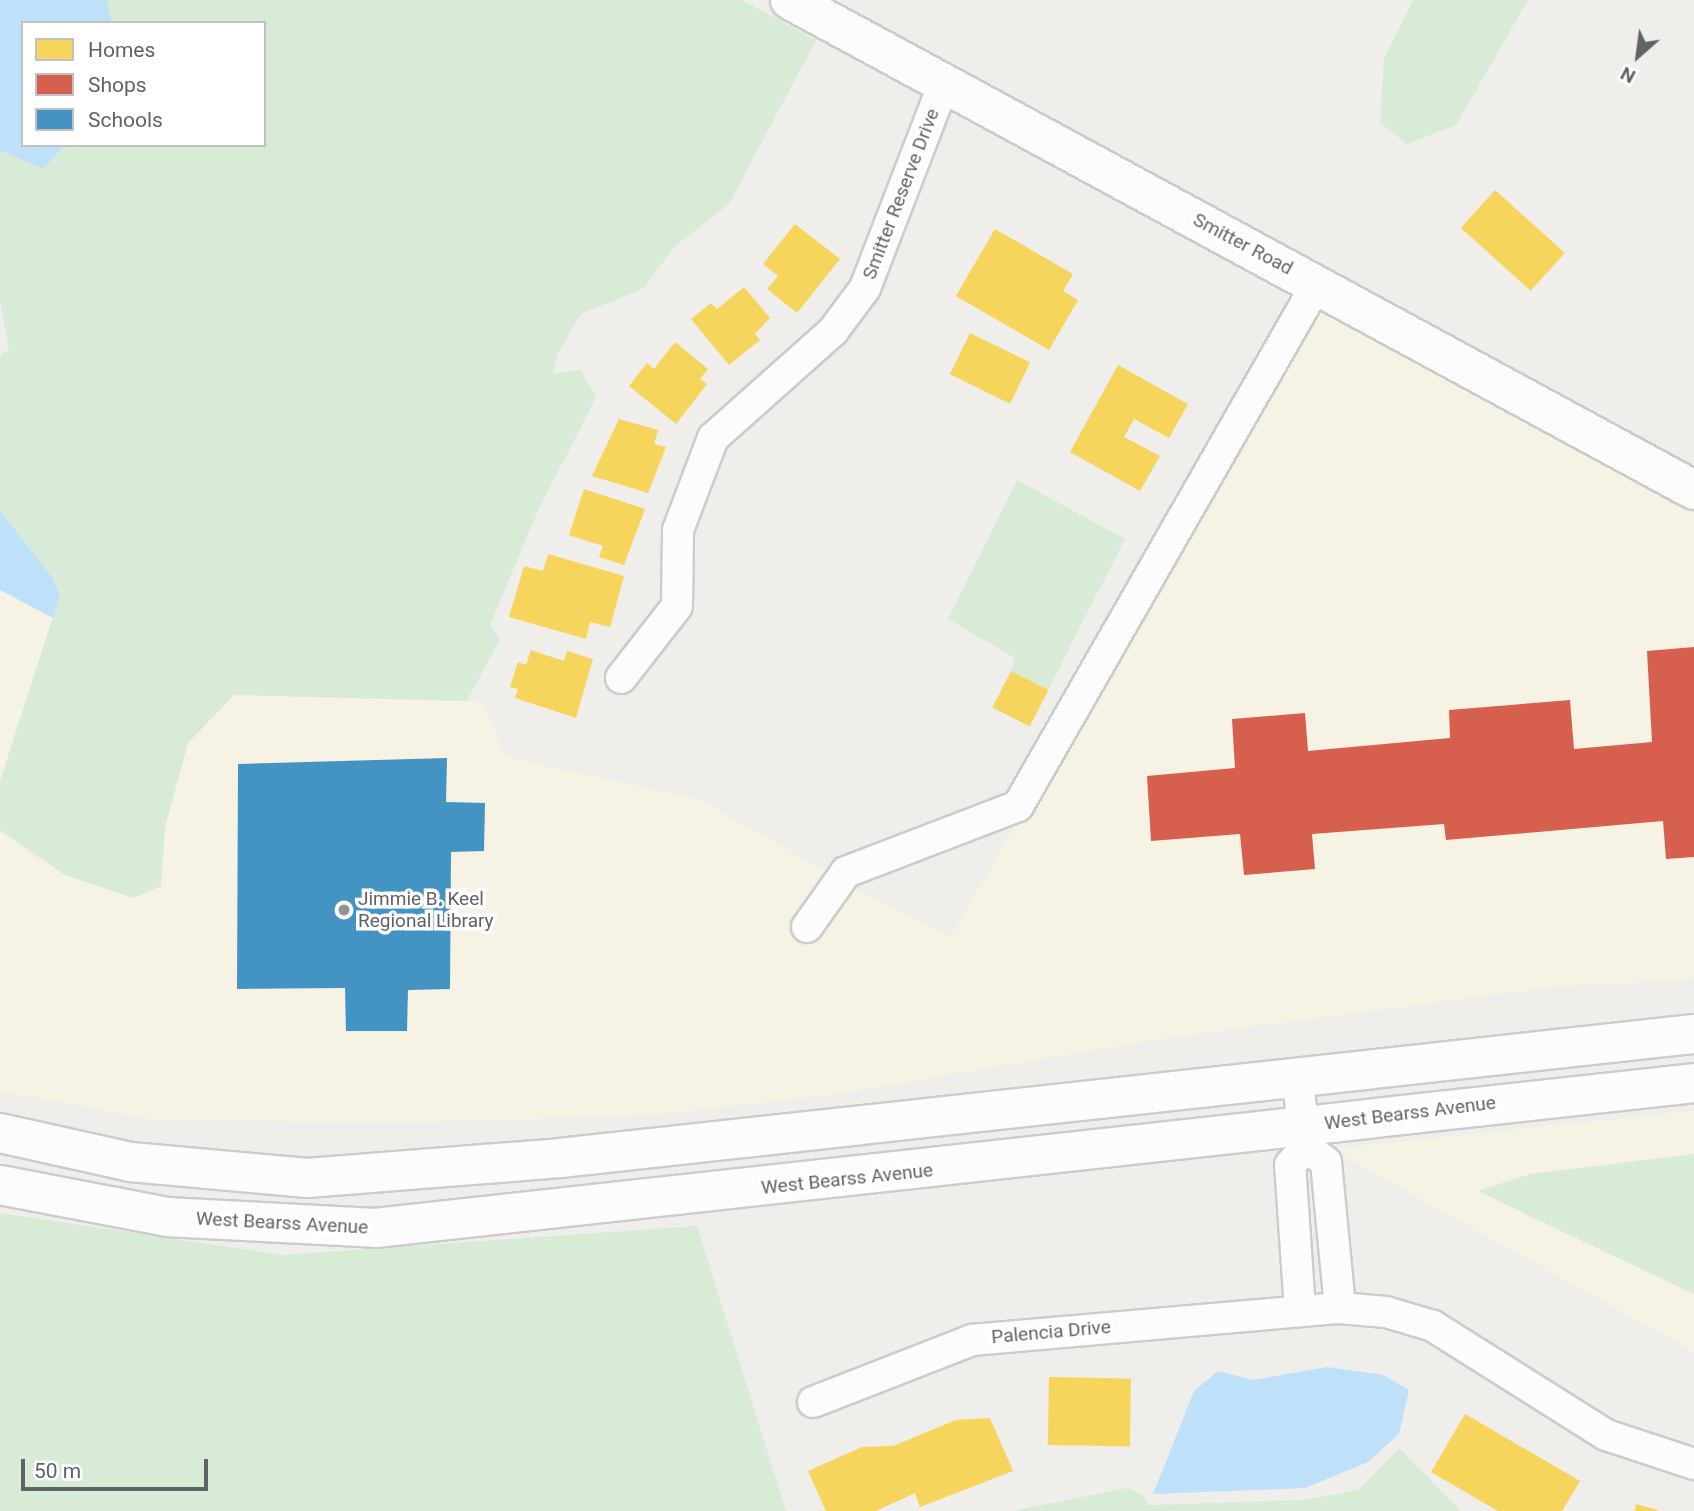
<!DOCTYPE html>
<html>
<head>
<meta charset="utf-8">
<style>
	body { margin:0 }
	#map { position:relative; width:1694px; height:1511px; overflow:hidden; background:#efeeea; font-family:Roboto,sans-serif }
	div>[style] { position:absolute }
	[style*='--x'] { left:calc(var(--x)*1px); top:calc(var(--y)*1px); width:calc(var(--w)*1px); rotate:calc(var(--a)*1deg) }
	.commercial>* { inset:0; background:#f7f3e4 }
	.green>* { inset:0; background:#d8ebd6 }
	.water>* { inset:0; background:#bfe0f9 }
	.homes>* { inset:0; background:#f6d55c; transform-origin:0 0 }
	.shops>* { inset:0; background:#d6604d }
	.schools>* { inset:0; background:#4393c3 }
	.roads { filter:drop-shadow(2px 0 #cbcccc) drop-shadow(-2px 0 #cbcccc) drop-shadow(0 2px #cbcccc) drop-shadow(0 -2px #cbcccc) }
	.minor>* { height:30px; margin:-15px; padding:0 15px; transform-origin:15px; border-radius:15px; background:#fdfcfc }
	.tertiary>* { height:38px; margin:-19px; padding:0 19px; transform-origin:19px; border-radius:19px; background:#fdfcfc }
	.secondary>* { height:38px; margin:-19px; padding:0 19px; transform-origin:19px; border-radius:19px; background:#fdfcfc }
	.dots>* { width:19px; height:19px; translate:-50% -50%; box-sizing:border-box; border:4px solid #fff; border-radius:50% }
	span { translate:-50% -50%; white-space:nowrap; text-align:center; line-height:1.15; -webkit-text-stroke:7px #fff; paint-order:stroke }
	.street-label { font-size:19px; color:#5f6368 }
	.poi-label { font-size:19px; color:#5f6368 }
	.left { translate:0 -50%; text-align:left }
	.legend { position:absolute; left:21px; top:21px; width:245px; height:126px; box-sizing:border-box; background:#fff; border:2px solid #bfc1c3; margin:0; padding:9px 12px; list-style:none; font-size:21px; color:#5f6368 }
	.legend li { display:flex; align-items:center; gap:14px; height:35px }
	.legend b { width:35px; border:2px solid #bfc1c3 }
	.north { position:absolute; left:1603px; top:21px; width:70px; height:70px; -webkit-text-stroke:5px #fff; paint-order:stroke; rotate:208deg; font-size:19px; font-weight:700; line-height:28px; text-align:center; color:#5f6368 }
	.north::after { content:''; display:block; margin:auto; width:24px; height:32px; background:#5f6368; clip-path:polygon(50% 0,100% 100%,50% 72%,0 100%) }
	.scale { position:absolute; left:21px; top:1459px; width:187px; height:32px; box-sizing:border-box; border:4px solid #5f6368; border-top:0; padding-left:9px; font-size:21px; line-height:24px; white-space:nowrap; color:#5f6368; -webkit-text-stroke:5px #fff; paint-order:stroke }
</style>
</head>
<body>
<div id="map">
	<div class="commercial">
		<div style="clip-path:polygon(1321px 303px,1694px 506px,1694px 979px,1552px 987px,1159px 1039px,837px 1094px,662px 1114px,406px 1123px,157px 1120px,0 1091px,0 830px,35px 859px,161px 886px,165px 827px,188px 743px,234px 695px,483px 702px,506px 757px,700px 800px,829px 873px,788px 931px,809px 946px,851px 887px,951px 936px)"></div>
		<div style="clip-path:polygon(0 590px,53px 618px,0 781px)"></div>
		<div style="clip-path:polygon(1694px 1111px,1694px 1154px,1530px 1174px,1525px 1215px,1694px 1294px,1694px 1352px,1331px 1149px)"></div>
	</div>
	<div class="green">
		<div style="clip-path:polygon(107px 0,742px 0,816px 40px,729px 204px,674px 247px,644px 288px,581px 314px,557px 355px,553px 374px,581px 370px,596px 397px,537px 513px,490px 625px,500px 639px,467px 701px,234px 695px,188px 743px,165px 827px,161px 886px,133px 898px,65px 875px,0 830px,0 781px,60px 595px,0 511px,0 356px,9px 349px,0 301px,0 150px,43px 169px,65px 145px,264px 145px,264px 23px,112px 23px)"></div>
		<div style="clip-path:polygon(1413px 0,1528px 0,1456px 125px,1407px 144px,1380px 123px,1384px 58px)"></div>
		<div style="clip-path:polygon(1017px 480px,1125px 539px,1048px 690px,1011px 671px,1015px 658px,948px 619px)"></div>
		<div style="clip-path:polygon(1694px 1154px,1694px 1294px,1478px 1191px,1530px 1174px)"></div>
		<div style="clip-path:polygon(0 1213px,283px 1255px,697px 1226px,786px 1511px,0 1511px)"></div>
		<div style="clip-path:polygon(1399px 1448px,1461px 1511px,1012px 1511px,1127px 1488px,1142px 1494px,1149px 1505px,1304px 1500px,1359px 1490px)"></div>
	</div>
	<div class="water">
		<div style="clip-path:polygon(0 0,107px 0,112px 23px,23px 23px,23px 145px,65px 145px,43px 169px,0 150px)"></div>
		<div style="clip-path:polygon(0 511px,51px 576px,60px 595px,53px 618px,0 590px)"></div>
		<div style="clip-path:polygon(1327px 1367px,1383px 1375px,1409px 1390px,1399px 1434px,1368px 1462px,1305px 1488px,1153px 1494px,1194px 1391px,1218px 1371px,1253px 1380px)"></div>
	</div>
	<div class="homes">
		<div style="left:1495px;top:190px;width:94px;height:51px;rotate:42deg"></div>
		<div style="clip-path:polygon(795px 224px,840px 259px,797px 313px,767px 289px,778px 276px,763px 264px)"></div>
		<div style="clip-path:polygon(995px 229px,1073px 274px,1063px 291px,1078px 300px,1049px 350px,956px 296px)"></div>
		<div style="clip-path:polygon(744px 287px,770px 318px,755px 334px,760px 340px,729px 365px,691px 319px,711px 303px,717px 309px)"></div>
		<div style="left:970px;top:333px;width:67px;height:46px;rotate:26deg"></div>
		<div style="clip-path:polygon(675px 342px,708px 369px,700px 379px,707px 384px,676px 424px,629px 386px,647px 363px,654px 369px)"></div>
		<div style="clip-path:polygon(1118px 365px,1188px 404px,1169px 438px,1134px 419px,1124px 437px,1160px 456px,1140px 491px,1070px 452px)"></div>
		<div style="clip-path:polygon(619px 419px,658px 430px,654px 444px,666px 447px,648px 493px,592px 476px)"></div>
		<div style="clip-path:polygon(584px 489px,645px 509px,624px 565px,599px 557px,603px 546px,569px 535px)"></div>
		<div style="clip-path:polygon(548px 554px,624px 576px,610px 627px,590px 622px,586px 639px,509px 617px,524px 566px,543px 571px)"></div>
		<div style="clip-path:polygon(531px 650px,564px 661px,567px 651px,593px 659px,576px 718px,515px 698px,518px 689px,510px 687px,518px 662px,526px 665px)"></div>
		<div style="left:1011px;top:671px;width:42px;height:41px;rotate:27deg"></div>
		<div style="left:1049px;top:1377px;width:82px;height:68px;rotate:1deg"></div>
		<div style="clip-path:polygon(1465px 1414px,1580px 1481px,1562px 1511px,1498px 1511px,1431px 1472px)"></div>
		<div style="clip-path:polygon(990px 1418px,1013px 1471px,920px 1507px,915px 1493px,876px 1511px,826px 1511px,808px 1471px,862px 1447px,893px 1446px,956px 1420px)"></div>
		<div style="clip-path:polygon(1636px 1504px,1658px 1510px,1658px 1511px,1635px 1511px)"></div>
	</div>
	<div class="shops">
		<div style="clip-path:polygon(1694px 647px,1694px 857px,1666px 859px,1663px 821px,1446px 840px,1444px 824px,1312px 834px,1315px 869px,1244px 875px,1240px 834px,1151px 841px,1147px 776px,1235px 768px,1232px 719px,1305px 713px,1308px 751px,1450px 738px,1449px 710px,1570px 700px,1574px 749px,1652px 742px,1647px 651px)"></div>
	</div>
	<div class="schools">
		<div style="clip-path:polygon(447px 758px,446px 802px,485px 803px,484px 851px,451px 852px,450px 989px,408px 990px,407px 1031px,346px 1031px,345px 988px,237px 989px,238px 764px)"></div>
	</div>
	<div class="roads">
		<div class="minor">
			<div style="--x:621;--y:678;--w:91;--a:-52.1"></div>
			<div style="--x:677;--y:606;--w:76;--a:-89.2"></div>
			<div style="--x:678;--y:530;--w:98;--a:-69.2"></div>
			<div style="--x:713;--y:438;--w:161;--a:-41.7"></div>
			<div style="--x:833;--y:331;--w:54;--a:-53.3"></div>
			<div style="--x:865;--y:288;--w:220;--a:-68.9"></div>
			<div style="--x:807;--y:927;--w:67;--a:-54.7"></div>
			<div style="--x:846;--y:872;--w:184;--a:-21"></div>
			<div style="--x:1018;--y:806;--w:602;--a:-60.2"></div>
			<div style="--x:1297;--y:1076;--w:72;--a:82.8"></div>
			<div style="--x:1306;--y:1147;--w:25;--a:37"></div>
			<div style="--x:1326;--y:1162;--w:147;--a:84.5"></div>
			<div style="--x:1300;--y:1310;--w:145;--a:-93.9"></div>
			<div style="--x:1290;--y:1165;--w:24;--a:-48"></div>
			<div style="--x:813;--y:1402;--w:171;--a:-21.3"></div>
			<div style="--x:972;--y:1340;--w:369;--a:-5"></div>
			<div style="--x:1340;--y:1308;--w:46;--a:5"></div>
			<div style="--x:1386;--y:1312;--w:49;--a:16.6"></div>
			<div style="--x:1433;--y:1326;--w:204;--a:32.2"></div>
			<div style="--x:1606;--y:1435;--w:93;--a:18.2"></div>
		</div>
		<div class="tertiary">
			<div style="--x:790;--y:0;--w:1028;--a:28.46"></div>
		</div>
		<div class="secondary">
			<div style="--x:0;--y:1133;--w:134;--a:12.5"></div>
			<div style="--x:131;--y:1162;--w:177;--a:5.2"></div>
			<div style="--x:307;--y:1178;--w:254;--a:-4.5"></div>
			<div style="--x:560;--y:1158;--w:1141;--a:-6.24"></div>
			<div style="--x:0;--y:1185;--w:170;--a:10.8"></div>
			<div style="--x:167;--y:1217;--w:208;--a:3"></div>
			<div style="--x:375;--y:1228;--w:1327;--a:-6.27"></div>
		</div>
	</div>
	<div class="dots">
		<div style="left:344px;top:910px;background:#919496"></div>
	</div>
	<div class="street-label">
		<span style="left:901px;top:194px;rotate:-69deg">Smitter Reserve Drive</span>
		<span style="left:1243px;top:244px;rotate:28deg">Smitter Road</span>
		<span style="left:1410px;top:1113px;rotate:-7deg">West Bearss Avenue</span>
		<span style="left:847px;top:1179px;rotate:-6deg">West Bearss Avenue</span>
		<span style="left:282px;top:1223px;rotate:3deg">West Bearss Avenue</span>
		<span style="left:1051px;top:1332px;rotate:-5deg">Palencia Drive</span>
	</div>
	<div class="poi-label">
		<span class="left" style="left:358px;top:910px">Jimmie B. Keel<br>Regional Library</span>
	</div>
	<ul class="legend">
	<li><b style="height:19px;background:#f6d55c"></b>Homes</li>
	<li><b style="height:19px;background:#d6604d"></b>Shops</li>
	<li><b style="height:19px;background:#4393c3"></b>Schools</li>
	</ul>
	<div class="north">N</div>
	<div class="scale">50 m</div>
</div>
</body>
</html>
